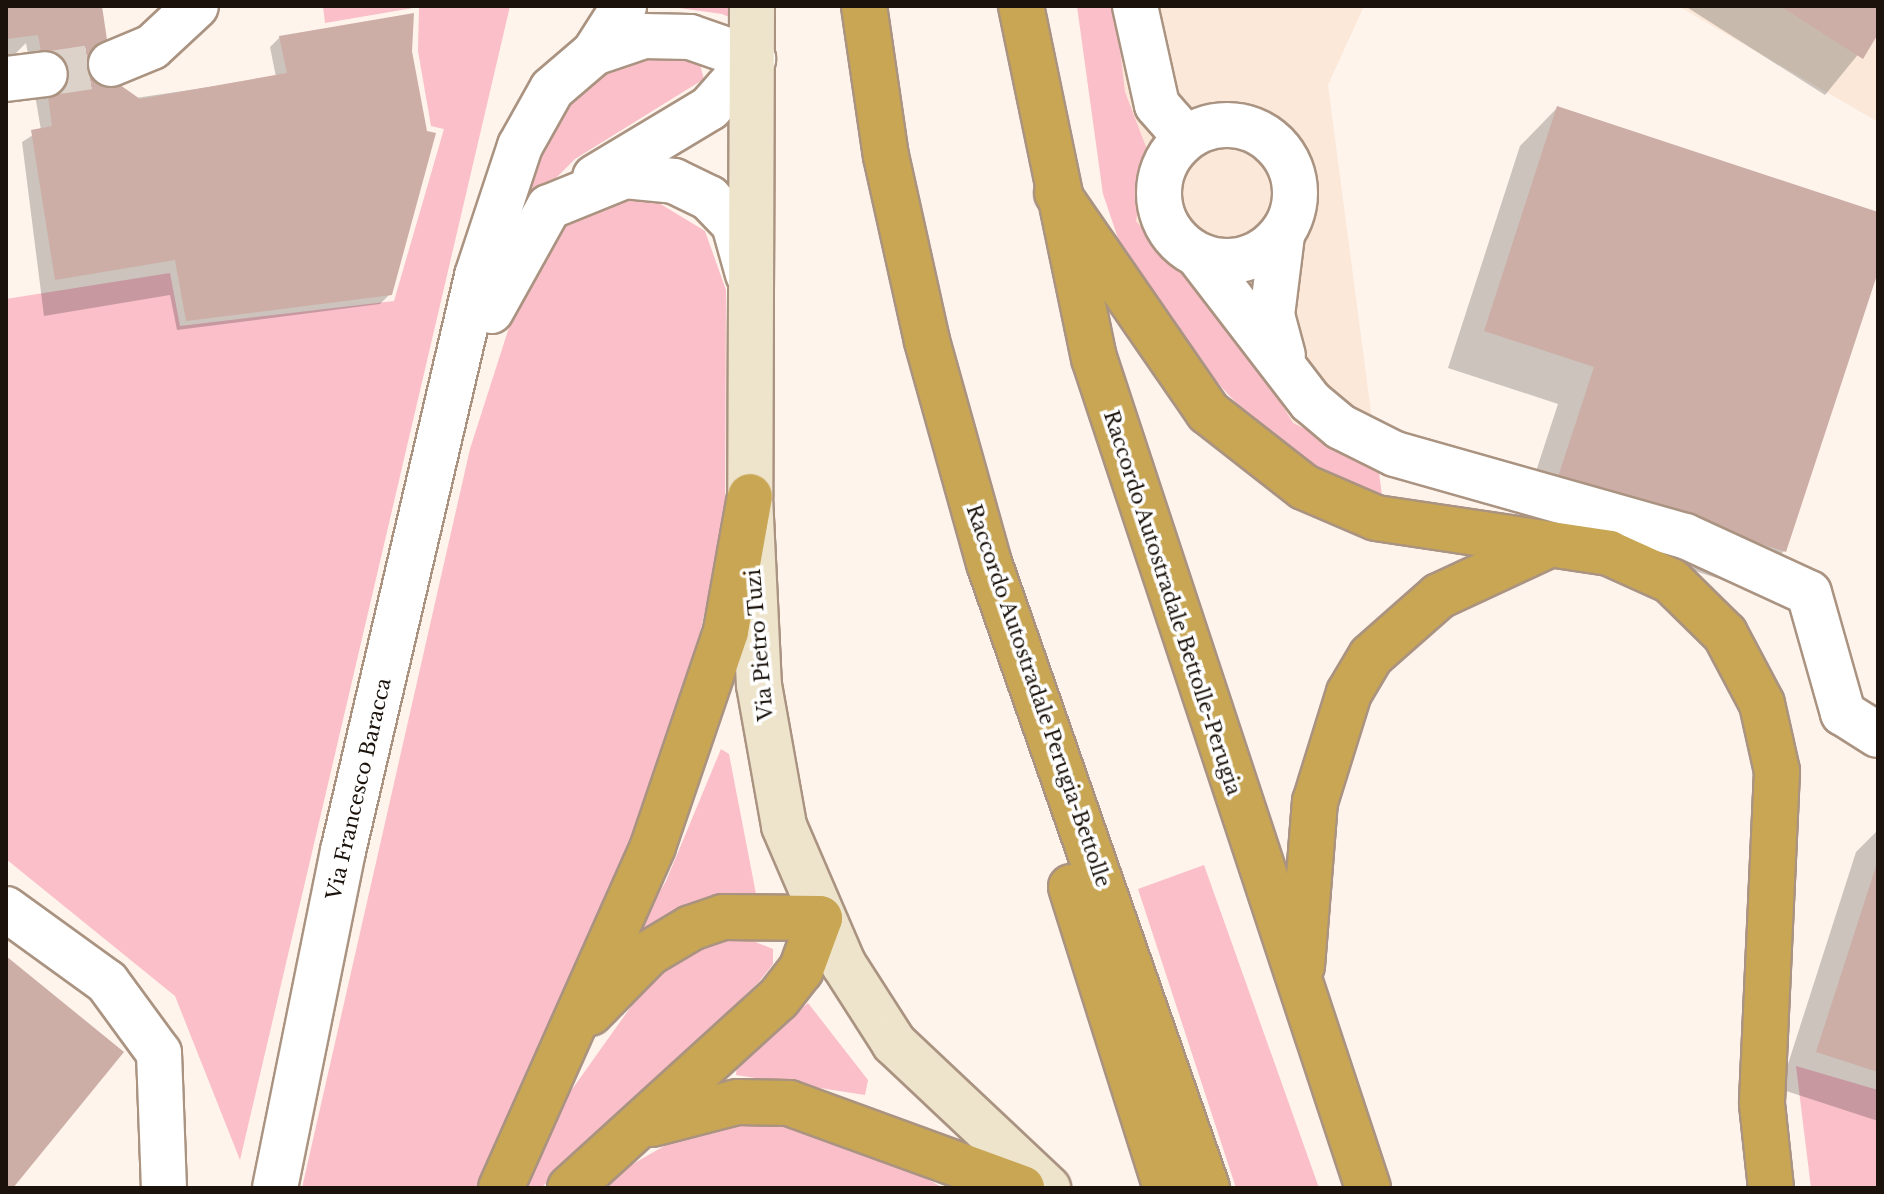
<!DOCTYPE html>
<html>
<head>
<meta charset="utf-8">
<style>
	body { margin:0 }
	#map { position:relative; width:1884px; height:1194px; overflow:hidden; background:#fef4ec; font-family:"Libre Baskerville",serif }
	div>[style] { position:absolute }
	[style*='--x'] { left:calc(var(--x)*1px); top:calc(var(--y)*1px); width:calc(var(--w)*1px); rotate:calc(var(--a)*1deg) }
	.built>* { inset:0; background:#fbe8d9 }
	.green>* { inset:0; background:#fabfc8 }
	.shadow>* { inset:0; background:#0003 }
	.building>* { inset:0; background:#ccaea6 }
	.minor-tunnel>* { height:44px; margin-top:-22px; transform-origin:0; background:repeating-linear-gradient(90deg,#dcd2ca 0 44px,transparent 0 66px) }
	.roads { filter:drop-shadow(2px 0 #aa9381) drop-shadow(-2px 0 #aa9381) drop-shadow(0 2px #aa9381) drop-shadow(0 -2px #aa9381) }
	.minor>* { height:44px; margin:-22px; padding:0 22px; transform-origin:22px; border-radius:22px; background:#fff }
	.minor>.ring { margin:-22px; padding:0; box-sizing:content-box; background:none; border:44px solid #fff; border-radius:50% }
	.tertiary>* { height:44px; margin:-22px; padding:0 22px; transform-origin:22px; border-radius:22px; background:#fff }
	.secondary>* { height:44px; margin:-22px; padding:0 22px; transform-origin:22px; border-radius:22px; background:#eee4cc }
	.motorway>* { height:44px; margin:-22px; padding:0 22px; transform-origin:22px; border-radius:22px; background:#c8a654 }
	span { translate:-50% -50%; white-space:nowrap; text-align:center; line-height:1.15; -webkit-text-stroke:7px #fff; paint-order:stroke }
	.street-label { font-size:20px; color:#1a120b }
	.frame { position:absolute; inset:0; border:8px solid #1a120b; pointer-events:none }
</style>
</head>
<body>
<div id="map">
	<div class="built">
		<div style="clip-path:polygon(1077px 6px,1364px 6px,1328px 85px,1382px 496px,1283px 453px,1103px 194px)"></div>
		<div style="clip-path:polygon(1678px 6px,1878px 6px,1878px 122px)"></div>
	</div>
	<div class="green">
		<div style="clip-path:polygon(323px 6px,510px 6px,240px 1160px,175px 996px,6px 859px,6px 299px,170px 273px,180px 326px,394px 301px,444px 129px,431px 126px,418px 51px,419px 7px,325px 23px)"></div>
		<div style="clip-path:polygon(665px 6px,735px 6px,734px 19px,722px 14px)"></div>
		<div style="clip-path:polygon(1077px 6px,1115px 6px,1125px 92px,1148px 152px,1136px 221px,1245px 343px,1293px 423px,1378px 465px,1382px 496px,1283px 453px,1183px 346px,1126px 262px,1103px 194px)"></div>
		<div style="clip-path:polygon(667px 54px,699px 61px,704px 79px,575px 159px,522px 212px,527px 151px,601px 65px)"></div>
		<div style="clip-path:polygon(649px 197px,705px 231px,726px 290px,725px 522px,677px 735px,593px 943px,481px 1188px,302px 1188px,470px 449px,530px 262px,558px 223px,602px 198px)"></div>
		<div style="clip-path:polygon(721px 749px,729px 754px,756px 894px,705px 901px,627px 947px,666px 881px)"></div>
		<div style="clip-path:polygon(1204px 865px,1319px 1188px,1236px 1188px,1138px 889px)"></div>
		<div style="clip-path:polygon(743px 937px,773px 949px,773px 964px,759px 982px,541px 1188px,523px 1188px,568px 1095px,645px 987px,696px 949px)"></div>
		<div style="clip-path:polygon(808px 1003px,868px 1080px,865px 1095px,736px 1075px,737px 1064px)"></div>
		<div style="clip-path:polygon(1796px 1066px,1878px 1090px,1878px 1188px,1811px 1188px)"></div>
		<div style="clip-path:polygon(792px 1122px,896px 1161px,943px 1188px,605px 1188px,617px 1173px,680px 1137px,739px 1123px)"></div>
	</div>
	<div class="shadow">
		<div style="clip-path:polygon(6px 6px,100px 6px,111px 81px,129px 99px,276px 77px,270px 47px,280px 37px,390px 294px,380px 304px,177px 330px,170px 295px,44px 316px,22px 142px,41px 130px,26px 43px,6px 63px)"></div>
		<div style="clip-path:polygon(1685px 6px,1878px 6px,1878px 30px,1825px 95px)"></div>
		<div style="clip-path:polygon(1557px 108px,1878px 214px,1878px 265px,1784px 551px,1747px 588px,1522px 514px,1558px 404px,1448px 368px,1520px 146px)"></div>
		<div style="clip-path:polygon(1878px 830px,1878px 1121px,1780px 1089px,1856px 852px)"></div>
	</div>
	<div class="building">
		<div style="clip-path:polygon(6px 6px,102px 6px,113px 80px,140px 99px,287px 73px,279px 36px,414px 13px,412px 51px,427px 131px,436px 133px,392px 295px,186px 321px,175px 260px,55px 280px,31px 130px,52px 126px,45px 74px,38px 35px,6px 39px)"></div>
		<div style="clip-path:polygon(1780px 6px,1878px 6px,1878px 34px,1863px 59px)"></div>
		<div style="clip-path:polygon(1557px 106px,1878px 212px,1878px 272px,1786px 552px,1558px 477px,1594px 367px,1484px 331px)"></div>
		<div style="clip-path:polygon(1878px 860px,1878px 1072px,1816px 1052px)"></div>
		<div style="clip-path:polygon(6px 956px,124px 1052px,13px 1188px,6px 1188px)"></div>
	</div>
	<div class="minor-tunnel">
		<div style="--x:45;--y:74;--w:67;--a:-8.6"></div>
	</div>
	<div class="roads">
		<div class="minor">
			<div style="--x:1135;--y:6;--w:101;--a:77.5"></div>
			<div style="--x:1157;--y:105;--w:44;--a:48.7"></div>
			<div style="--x:111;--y:64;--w:44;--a:-22.5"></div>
			<div style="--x:152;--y:47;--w:60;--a:-43"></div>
			<div style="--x:6;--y:79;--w:39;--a:-7"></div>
			<div class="ring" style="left:1159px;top:125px;width:92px;height:92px"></div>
			<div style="--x:1282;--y:235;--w:81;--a:97.1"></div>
			<div style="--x:1272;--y:315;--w:42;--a:75"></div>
			<div style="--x:1198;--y:255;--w:185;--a:52.5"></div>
			<div style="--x:1311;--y:402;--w:39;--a:40"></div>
			<div style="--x:1341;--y:427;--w:60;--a:26.6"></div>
			<div style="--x:1395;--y:454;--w:301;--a:15.8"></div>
			<div style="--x:1685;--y:536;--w:136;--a:24.7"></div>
			<div style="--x:1809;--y:593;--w:125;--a:74.2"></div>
			<div style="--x:1843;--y:713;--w:41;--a:32.2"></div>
			<div style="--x:6;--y:909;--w:125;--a:35.9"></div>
			<div style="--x:107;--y:982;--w:88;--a:53.8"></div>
			<div style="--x:159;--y:1053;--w:135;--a:87.9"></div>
		</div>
		<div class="tertiary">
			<div style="--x:594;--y:53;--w:53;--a:-18.8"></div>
			<div style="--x:644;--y:36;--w:46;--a:1.2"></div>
			<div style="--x:690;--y:37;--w:67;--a:19.2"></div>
			<div style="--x:753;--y:59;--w:65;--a:131.3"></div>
			<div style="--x:710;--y:108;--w:134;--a:149"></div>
			<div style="--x:491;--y:311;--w:119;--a:-60.9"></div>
			<div style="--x:549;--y:207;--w:82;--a:-22.2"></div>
			<div style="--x:625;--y:176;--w:49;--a:5.8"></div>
			<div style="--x:674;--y:181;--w:39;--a:26"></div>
			<div style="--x:709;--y:198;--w:36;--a:46"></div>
			<div style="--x:734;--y:224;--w:52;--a:74.4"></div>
			<div style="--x:275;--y:1188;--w:344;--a:-78.6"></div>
			<div style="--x:343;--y:851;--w:590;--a:-76.88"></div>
			<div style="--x:477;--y:276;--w:137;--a:-71.7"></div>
			<div style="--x:520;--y:146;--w:65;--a:-60.7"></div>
			<div style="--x:552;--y:89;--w:55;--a:-40.6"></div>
			<div style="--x:594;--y:53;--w:56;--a:-57.4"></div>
		</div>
		<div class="secondary">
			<div style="--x:752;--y:6;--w:490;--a:90.2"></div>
			<div style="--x:750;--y:496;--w:189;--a:87.3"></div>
			<div style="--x:759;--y:685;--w:143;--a:79.9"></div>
			<div style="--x:784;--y:826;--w:151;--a:66.7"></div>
			<div style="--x:844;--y:965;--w:93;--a:57.3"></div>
			<div style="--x:894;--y:1043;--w:212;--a:43.3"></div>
		</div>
		<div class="motorway">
			<div style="--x:864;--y:6;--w:152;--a:81.7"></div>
			<div style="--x:886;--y:156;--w:189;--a:77.5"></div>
			<div style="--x:927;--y:341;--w:230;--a:74.4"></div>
			<div style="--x:989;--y:563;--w:662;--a:70.77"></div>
			<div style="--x:1021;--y:6;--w:359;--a:78.3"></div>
			<div style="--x:1094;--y:358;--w:874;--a:71.73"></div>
			<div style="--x:1057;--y:193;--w:266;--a:55.4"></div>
			<div style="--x:1208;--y:412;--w:122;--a:38"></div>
			<div style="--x:1304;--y:487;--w:78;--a:23.3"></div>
			<div style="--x:1376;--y:518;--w:236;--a:8.5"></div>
			<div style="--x:1609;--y:553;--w:68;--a:24.3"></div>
			<div style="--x:1671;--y:581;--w:76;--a:44.5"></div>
			<div style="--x:1725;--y:634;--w:79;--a:62.1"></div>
			<div style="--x:1762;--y:704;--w:69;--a:77.4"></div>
			<div style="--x:1777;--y:771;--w:333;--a:92.6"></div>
			<div style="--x:1762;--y:1104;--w:84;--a:83.9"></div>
			<div style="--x:1071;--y:887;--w:316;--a:72.5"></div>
			<div style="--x:1302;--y:966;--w:165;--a:-85.5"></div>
			<div style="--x:1315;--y:802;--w:114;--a:-72.7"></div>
			<div style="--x:1349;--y:693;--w:43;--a:-59.3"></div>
			<div style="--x:1371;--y:656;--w:91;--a:-41.4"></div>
			<div style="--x:1439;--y:596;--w:121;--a:-24.9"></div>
			<div style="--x:652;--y:1124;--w:88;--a:-14.5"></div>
			<div style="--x:737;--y:1102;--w:52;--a:1.1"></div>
			<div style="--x:789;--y:1103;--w:248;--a:20"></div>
			<div style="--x:501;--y:1188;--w:374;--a:-66"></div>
			<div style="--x:653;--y:846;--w:227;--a:-71.2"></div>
			<div style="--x:726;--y:631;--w:137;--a:-79.9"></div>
			<div style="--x:570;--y:1188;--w:281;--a:-42.3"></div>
			<div style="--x:778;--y:999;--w:37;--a:-52"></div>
			<div style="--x:801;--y:970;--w:55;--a:-69.9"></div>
			<div style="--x:820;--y:918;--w:97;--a:-179.4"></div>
			<div style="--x:723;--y:917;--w:34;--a:161"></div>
			<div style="--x:691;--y:928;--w:49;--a:149.2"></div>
			<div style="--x:649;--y:953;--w:84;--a:134.5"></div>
		</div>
	</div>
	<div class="street-label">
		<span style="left:1172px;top:603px;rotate:72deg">Raccordo Autostradale Bettolle-Perugia</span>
		<span style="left:760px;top:645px;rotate:-95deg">Via Pietro Tuzi</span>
		<span style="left:1038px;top:696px;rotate:71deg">Raccordo Autostradale Perugia-Bettolle</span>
		<span style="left:359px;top:789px;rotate:-77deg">Via Francesco Baracca</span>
	</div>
	<div class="frame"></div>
</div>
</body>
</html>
